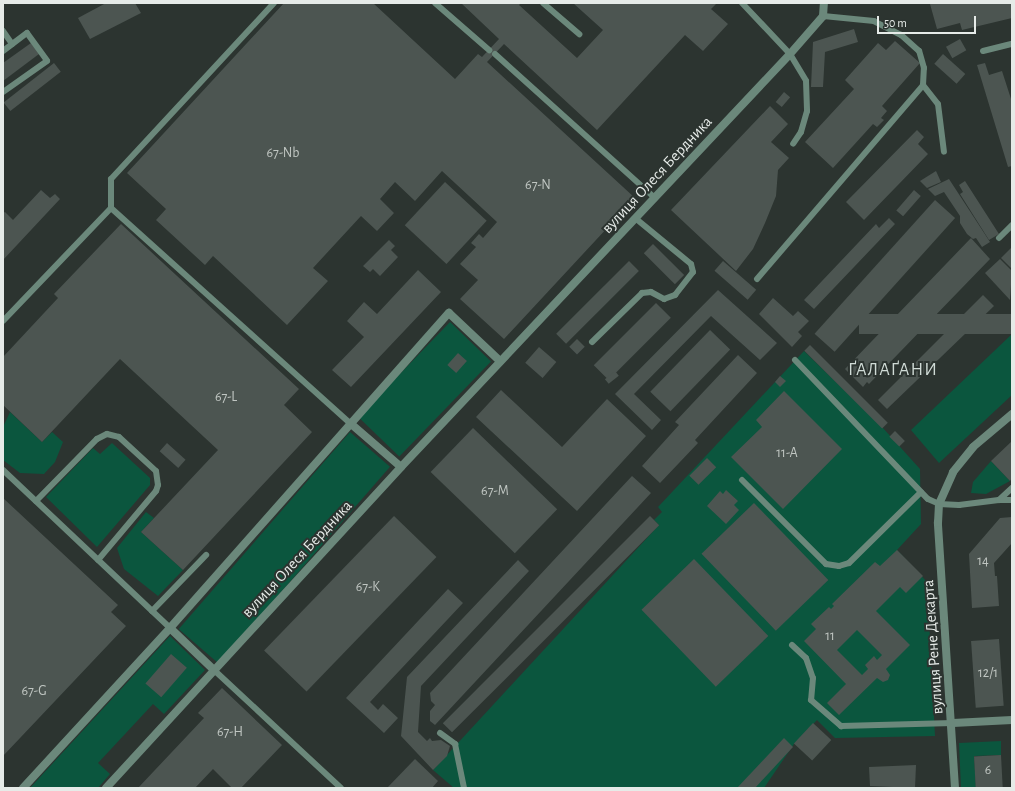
<!DOCTYPE html>
<html>
<head>
<meta charset="utf-8">
<style>
	body { margin:0 }
	#map { position:relative; width:1015px; height:791px; overflow:hidden; background:#2c3430; font-family:"Alegreya Sans",sans-serif }
	div>[style] { position:absolute }
	[style*='--x'] { left:calc(var(--x)*1px); top:calc(var(--y)*1px); width:calc(var(--w)*1px); rotate:calc(var(--a)*1deg) }
	.green>* { inset:0; background:#0b563e; transform-origin:0 0 }
	.building>* { inset:0; background:#4c5551; transform-origin:0 0 }
	.lane>* { height:6px; margin:-3px; padding:0 3px; transform-origin:3px; border-radius:3px; background:#6b887b }
	.street>* { height:8px; margin:-4px; padding:0 4px; transform-origin:4px; border-radius:4px; background:#6b887b }
	span { translate:-50% -50%; white-space:nowrap; text-align:center; line-height:1.15; -webkit-text-stroke:4px #2c3430; paint-order:stroke }
	.number-label { font-size:14px; color:#c0c6c2 }
	.number-label span { -webkit-text-stroke-width:0 }
	.street-label { font-size:16px; color:#e6ebe8 }
	.quarter-label { font-size:18px; color:#d0dbd6; letter-spacing:1px }
	.frame { position:absolute; inset:0; border:4px solid #e6ebe8; pointer-events:none }
	.scale { position:absolute; left:877px; top:16px; width:99px; height:18px; box-sizing:border-box; border:2px solid #e6ebe8; border-top:0; padding-left:5px; font-size:12px; line-height:14px; white-space:nowrap; color:#e6ebe8; -webkit-text-stroke:3px #2c3430; paint-order:stroke }
</style>
</head>
<body>
<div id="map">
	<div class="green">
		<div style="left:450px;top:322px;width:57px;height:132px;rotate:44deg"></div>
		<div style="clip-path:polygon(1012px 334px,1012px 395px,939px 463px,911px 430px)"></div>
		<div style="clip-path:polygon(804px 351px,883px 428px,920px 469px,921px 524px,897px 550px,927px 582px,935px 736px,835px 738px,817px 720px,794px 744px,764px 788px,454px 788px,433px 770px,659px 525px,654px 520px,662px 512px,658px 507px)"></div>
		<div style="clip-path:polygon(10px 412px,42px 442px,52px 432px,63px 442px,55px 462px,44px 474px,20px 473px,3px 460px,3px 427px)"></div>
		<div style="left:350px;top:432px;width:53px;height:261px;rotate:41deg"></div>
		<div style="clip-path:polygon(112px 443px,150px 478px,150px 485px,97px 547px,46px 497px,93px 448px,100px 454px)"></div>
		<div style="clip-path:polygon(991px 461px,1010px 481px,986px 494px,971px 493px,973px 482px)"></div>
		<div style="clip-path:polygon(146px 512px,154px 518px,141px 532px,183px 570px,158px 596px,124px 569px,117px 548px)"></div>
		<div style="clip-path:polygon(170px 636px,205px 670px,164px 714px,153px 704px,98px 763px,110px 774px,98px 788px,30px 788px)"></div>
		<div style="clip-path:polygon(1001px 741px,1001px 755px,974px 756px,976px 788px,961px 788px,959px 743px)"></div>
	</div>
	<div class="building">
		<div style="clip-path:polygon(106px 3px,135px 3px,141px 13px,90px 39px,78px 18px)"></div>
		<div style="clip-path:polygon(284px 3px,373px 3px,455px 79px,478px 54px,482px 57px,499px 39px,461px 3px,521px 3px,519px 5px,577px 58px,603px 30px,573px 3px,717px 3px,711px 9px,728px 24px,703px 51px,685px 35px,597px 130px,504px 44px,487px 62px,635px 198px,504px 339px,460px 299px,478px 280px,460px 264px,476px 247px,471px 243px,479px 234px,483px 238px,497px 222px,442px 171px,415px 201px,395px 182px,380px 199px,394px 213px,377px 231px,361px 216px,313px 268px,328px 281px,287px 325px,213px 256px,205px 265px,156px 220px,166px 209px,127px 173px)"></div>
		<div style="clip-path:polygon(1012px 3px,1012px 18px,962px 30px,960px 23px,937px 29px,930px 4px)"></div>
		<div style="clip-path:polygon(854px 29px,858px 42px,825px 52px,823px 87px,811px 87px,813px 42px)"></div>
		<div style="left:960px;top:39px;width:13px;height:16px;rotate:61deg"></div>
		<div style="clip-path:polygon(895px 41px,920px 63px,882px 106px,887px 111px,881px 118px,884px 120px,877px 127px,873px 124px,833px 168px,805px 142px,854px 89px,845px 80px,878px 43px,886px 50px)"></div>
		<div style="clip-path:polygon(31px 43px,39px 54px,3px 81px,3px 63px)"></div>
		<div style="left:943px;top:54px;width:30px;height:13px;rotate:42deg"></div>
		<div style="left:54px;top:63px;width:11px;height:64px;rotate:52deg"></div>
		<div style="clip-path:polygon(985px 63px,989px 75px,1002px 71px,1012px 102px,1012px 166px,1008px 167px,977px 65px)"></div>
		<div style="left:784px;top:92px;width:8px;height:13px;rotate:40deg"></div>
		<div style="clip-path:polygon(770px 106px,788px 124px,771px 142px,789px 158px,778px 170px,776px 196px,765px 223px,753px 249px,736px 271px,671px 210px)"></div>
		<div style="clip-path:polygon(917px 130px,924px 137px,918px 144px,928px 154px,864px 220px,846px 202px)"></div>
		<div style="clip-path:polygon(936px 171px,941px 182px,927px 188px,920px 181px)"></div>
		<div style="clip-path:polygon(949px 179px,990px 242px,982px 247px,976px 238px,973px 239px,967px 234px,960px 223px,960px 216px,944px 192px,935px 196px,928px 189px)"></div>
		<div style="clip-path:polygon(965px 181px,999px 234px,989px 240px,960px 194px,963px 192px,959px 185px)"></div>
		<div style="left:445px;top:182px;width:57px;height:59px;rotate:43deg"></div>
		<div style="clip-path:polygon(41px 190px,50px 198px,55px 194px,60px 199px,3px 260px,3px 213px,5px 212px,13px 220px)"></div>
		<div style="left:914px;top:190px;width:9px;height:27px;rotate:41deg"></div>
		<div style="left:935px;top:200px;width:27px;height:180px;rotate:42deg"></div>
		<div style="clip-path:polygon(889px 218px,895px 224px,814px 309px,804px 300px,876px 224px,879px 228px)"></div>
		<div style="clip-path:polygon(121px 224px,299px 389px,284px 405px,312px 432px,183px 570px,141px 532px,218px 450px,120px 359px,42px 442px,3px 405px,3px 357px,58px 298px,54px 294px)"></div>
		<div style="clip-path:polygon(971px 238px,990px 259px,869px 384px,867px 382px,863px 387px,845px 369px)"></div>
		<div style="clip-path:polygon(389px 240px,395px 246px,391px 250px,398px 257px,380px 276px,373px 269px,370px 272px,363px 266px)"></div>
		<div style="left:653px;top:244px;width:44px;height:13px;rotate:45deg"></div>
		<div style="clip-path:polygon(1012px 247px,1012px 269px,1001px 258px)"></div>
		<div style="clip-path:polygon(1000px 259px,1012px 271px,1010px 300px,985px 273px)"></div>
		<div style="left:629px;top:261px;width:14px;height:103px;rotate:45deg"></div>
		<div style="left:723px;top:261px;width:44px;height:13px;rotate:41deg"></div>
		<div style="clip-path:polygon(418px 270px,441px 292px,351px 387px,332px 370px,364px 337px,347px 321px,364px 302px,377px 314px)"></div>
		<div style="clip-path:polygon(718px 290px,777px 343px,760px 360px,711px 316px,634px 394px,661px 420px,652px 430px,615px 394px)"></div>
		<div style="clip-path:polygon(983px 295px,994px 306px,887px 409px,878px 400px)"></div>
		<div style="clip-path:polygon(773px 298px,793px 316px,798px 311px,809px 321px,798px 332px,802px 336px,792px 347px,759px 314px)"></div>
		<div style="left:656px;top:303px;width:21px;height:88px;rotate:45deg"></div>
		<div style="left:1012px;top:314px;width:20px;height:153px;rotate:90deg"></div>
		<div style="left:710px;top:330px;width:28px;height:86px;rotate:44deg"></div>
		<div style="left:577px;top:339px;width:11px;height:11px;rotate:45deg"></div>
		<div style="left:810px;top:345px;width:110px;height:8px;rotate:45deg"></div>
		<div style="left:539px;top:347px;width:23px;height:21px;rotate:41deg"></div>
		<div style="left:458px;top:353px;width:12px;height:16px;rotate:42deg"></div>
		<div style="clip-path:polygon(738px 355px,757px 373px,695px 440px,698px 443px,660px 483px,642px 466px,679px 425px,675px 422px)"></div>
		<div style="left:615px;top:371px;width:6px;height:13px;rotate:51deg"></div>
		<div style="clip-path:polygon(780px 376px,786px 381px,780px 387px,775px 382px)"></div>
		<div style="clip-path:polygon(501px 390px,562px 447px,607px 399px,646px 436px,577px 511px,476px 417px)"></div>
		<div style="clip-path:polygon(784px 391px,842px 449px,783px 509px,731px 457px,762px 427px,756px 420px)"></div>
		<div style="left:473px;top:428px;width:117px;height:61px;rotate:44deg"></div>
		<div style="left:895px;top:431px;width:14px;height:8px;rotate:45deg"></div>
		<div style="clip-path:polygon(1012px 441px,1012px 478px,1010px 481px,991px 461px)"></div>
		<div style="left:167px;top:443px;width:25px;height:11px;rotate:42deg"></div>
		<div style="left:707px;top:458px;width:13px;height:25px;rotate:45deg"></div>
		<div style="clip-path:polygon(632px 476px,651px 493px,435px 725px,430px 721px,430px 711px,435px 705px,431px 701px,430px 693px)"></div>
		<div style="clip-path:polygon(726px 490px,738px 501px,734px 505px,739px 510px,726px 524px,707px 506px,720px 491px,723px 494px)"></div>
		<div style="clip-path:polygon(3px 498px,118px 605px,111px 612px,126px 626px,3px 756px)"></div>
		<div style="left:754px;top:503px;width:107px;height:73px;rotate:46deg"></div>
		<div style="left:394px;top:516px;width:59px;height:187px;rotate:44deg"></div>
		<div style="left:650px;top:516px;width:13px;height:293px;rotate:45deg"></div>
		<div style="clip-path:polygon(1012px 517px,1012px 543px,994px 563px,995px 576px,997px 576px,999px 606px,972px 608px,969px 554px,1000px 518px)"></div>
		<div style="clip-path:polygon(evenodd,897px 550px,923px 576px,906px 593px,900px 587px,876px 611px,910px 645px,886px 669px,890px 675px,888px 680px,883px 682px,877px 678px,839px 715px,827px 703px,846px 684px,804px 641px,816px 629px,811px 624px,829px 607px,831px 609px,834px 606px,832px 604px,875px 562px,880px 566px,897px 550px,857px 630px,882px 655px,877px 660px,874px 656px,865px 665px,868px 669px,862px 675px,837px 650px,857px 630px)"></div>
		<div style="left:694px;top:559px;width:107px;height:73px;rotate:46deg"></div>
		<div style="clip-path:polygon(518px 560px,529px 571px,421px 686px,418px 732px,427px 741px,430px 738px,432px 741px,441px 740px,450px 746px,447px 756px,433px 770px,401px 736px,407px 677px)"></div>
		<div style="clip-path:polygon(448px 589px,463px 603px,370px 702px,378px 710px,383px 704px,398px 718px,384px 733px,346px 698px)"></div>
		<div style="left:999px;top:639px;width:67px;height:28px;rotate:86deg"></div>
		<div style="left:171px;top:654px;width:21px;height:39px;rotate:41deg"></div>
		<div style="clip-path:polygon(222px 688px,282px 745px,241px 788px,232px 788px,213px 769px,195px 788px,138px 788px,204px 718px,198px 713px)"></div>
		<div style="left:813px;top:723px;width:25px;height:28px;rotate:43deg"></div>
		<div style="clip-path:polygon(784px 738px,793px 747px,755px 788px,737px 788px)"></div>
		<div style="left:1001px;top:755px;width:33px;height:27px;rotate:87deg"></div>
		<div style="clip-path:polygon(415px 759px,438px 781px,432px 788px,387px 788px)"></div>
		<div style="clip-path:polygon(916px 765px,915px 788px,870px 786px,869px 767px)"></div>
	</div>
	<div class="lane">
		<div style="--x:435;--y:3;--w:72;--a:41"></div>
		<div style="--x:543;--y:3;--w:48;--a:40.7"></div>
		<div style="--x:742;--y:3;--w:70;--a:46.7"></div>
		<div style="--x:790;--y:54;--w:31;--a:59"></div>
		<div style="--x:806;--y:81;--w:30;--a:88"></div>
		<div style="--x:807;--y:111;--w:22;--a:106"></div>
		<div style="--x:801;--y:132;--w:14;--a:124"></div>
		<div style="--x:3;--y:31;--w:16;--a:55"></div>
		<div style="--x:3;--y:51;--w:30;--a:-37"></div>
		<div style="--x:27;--y:33;--w:34;--a:54"></div>
		<div style="--x:47;--y:61;--w:54;--a:144.8"></div>
		<div style="--x:983;--y:51;--w:30;--a:-14"></div>
		<div style="--x:495;--y:54;--w:215;--a:42"></div>
		<div style="--x:923;--y:85;--w:24;--a:52"></div>
		<div style="--x:938;--y:104;--w:48;--a:82.9"></div>
		<div style="--x:111;--y:208;--w:321;--a:42"></div>
		<div style="--x:999;--y:238;--w:18;--a:-45"></div>
		<div style="--x:757;--y:279;--w:255;--a:-49.4"></div>
		<div style="--x:923;--y:85;--w:17;--a:-87"></div>
		<div style="--x:924;--y:68;--w:18;--a:-106"></div>
		<div style="--x:919;--y:51;--w:24;--a:-138"></div>
		<div style="--x:901;--y:35;--w:30;--a:-153"></div>
		<div style="--x:874;--y:21;--w:51;--a:-174.4"></div>
		<div style="--x:3;--y:321;--w:156;--a:-46.3"></div>
		<div style="--x:111;--y:208;--w:29;--a:-90"></div>
		<div style="--x:111;--y:179;--w:240;--a:-47.2"></div>
		<div style="--x:592;--y:342;--w:70;--a:-44.4"></div>
		<div style="--x:642;--y:293;--w:9;--a:-6"></div>
		<div style="--x:651;--y:292;--w:15;--a:28"></div>
		<div style="--x:664;--y:299;--w:12;--a:-20"></div>
		<div style="--x:675;--y:295;--w:29;--a:-52"></div>
		<div style="--x:693;--y:272;--w:8;--a:-104"></div>
		<div style="--x:691;--y:264;--w:72;--a:-140.6"></div>
		<div style="--x:795;--y:360;--w:192;--a:46.3"></div>
		<div style="--x:928;--y:499;--w:12;--a:24"></div>
		<div style="--x:939;--y:504;--w:20;--a:3"></div>
		<div style="--x:959;--y:505;--w:40;--a:-7.1"></div>
		<div style="--x:999;--y:500;--w:18;--a:-43"></div>
		<div style="--x:3;--y:470;--w:230;--a:43.4"></div>
		<div style="--x:742;--y:480;--w:119;--a:45"></div>
		<div style="--x:826;--y:564;--w:13;--a:9"></div>
		<div style="--x:839;--y:566;--w:10;--a:-17"></div>
		<div style="--x:849;--y:563;--w:101;--a:-44.6"></div>
		<div style="--x:999;--y:500;--w:13;--a:0"></div>
		<div style="--x:36;--y:501;--w:87;--a:-45.5"></div>
		<div style="--x:97;--y:439;--w:11;--a:-27"></div>
		<div style="--x:107;--y:434;--w:12;--a:14"></div>
		<div style="--x:119;--y:437;--w:50;--a:42.6"></div>
		<div style="--x:156;--y:471;--w:14;--a:82"></div>
		<div style="--x:158;--y:485;--w:6;--a:108"></div>
		<div style="--x:156;--y:491;--w:90;--a:130"></div>
		<div style="--x:152;--y:611;--w:78;--a:-46"></div>
		<div style="--x:792;--y:645;--w:19;--a:43"></div>
		<div style="--x:806;--y:658;--w:21;--a:71"></div>
		<div style="--x:813;--y:678;--w:22;--a:95"></div>
		<div style="--x:811;--y:700;--w:40;--a:41"></div>
		<div style="--x:841;--y:726;--w:112;--a:-1.5"></div>
		<div style="--x:214;--y:670;--w:173;--a:42.9"></div>
		<div style="--x:440;--y:733;--w:19;--a:36"></div>
		<div style="--x:455;--y:744;--w:45;--a:78.4"></div>
	</div>
	<div class="street">
		<div style="--x:350;--y:423;--w:67;--a:40.8"></div>
		<div style="--x:170;--y:628;--w:61;--a:43.7"></div>
		<div style="--x:953;--y:723;--w:59;--a:-2.9"></div>
		<div style="--x:23;--y:788;--w:217;--a:-47.4"></div>
		<div style="--x:170;--y:628;--w:421;--a:-48.5"></div>
		<div style="--x:449;--y:313;--w:70;--a:43.3"></div>
		<div style="--x:106;--y:788;--w:436;--a:-47.4"></div>
		<div style="--x:401;--y:467;--w:567;--a:-46.71"></div>
		<div style="--x:790;--y:54;--w:50;--a:-49"></div>
		<div style="--x:823;--y:16;--w:13;--a:-86"></div>
		<div style="--x:955;--y:788;--w:266;--a:-93.7"></div>
		<div style="--x:938;--y:523;--w:19;--a:-87"></div>
		<div style="--x:939;--y:504;--w:35;--a:-66"></div>
		<div style="--x:953;--y:472;--w:32;--a:-51"></div>
		<div style="--x:973;--y:447;--w:51;--a:-40.2"></div>
	</div>
	<div class="number-label">
		<span style="left:283px;top:153px">67-Nb</span>
		<span style="left:538px;top:185px">67-N</span>
		<span style="left:226px;top:397px">67-L</span>
		<span style="left:787px;top:453px">11-А</span>
		<span style="left:495px;top:491px">67-М</span>
		<span style="left:983px;top:561px">14</span>
		<span style="left:368px;top:587px">67-К</span>
		<span style="left:830px;top:636px">11</span>
		<span style="left:988px;top:673px">12/1</span>
		<span style="left:34px;top:691px">67-G</span>
		<span style="left:230px;top:732px">67-Н</span>
		<span style="left:988px;top:770px">6</span>
	</div>
	<div class="street-label">
		<span style="left:657px;top:175px;rotate:-47deg">вулиця Олеся Бердника</span>
		<span style="left:297px;top:559px;rotate:-47deg">вулиця Олеся Бердника</span>
		<span style="left:933px;top:647px;rotate:-94deg">вулиця Рене Декарта</span>
	</div>
	<div class="quarter-label">
		<span style="left:893px;top:370px">ҐАЛАҐАНИ</span>
	</div>
	<div class="frame"></div>
	<div class="scale">50 m</div>
</div>
</body>
</html>
